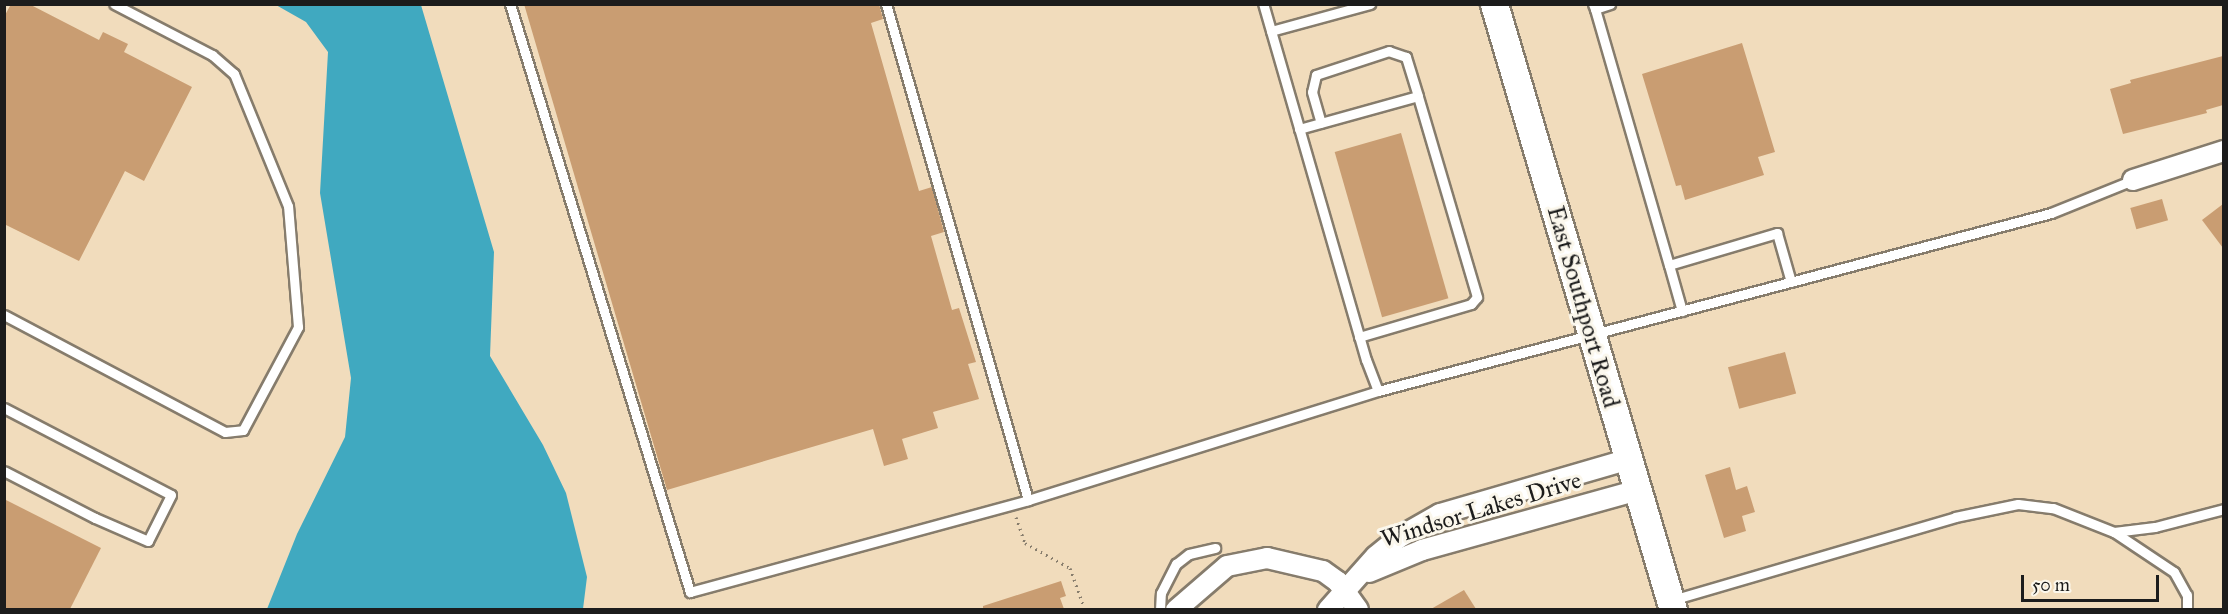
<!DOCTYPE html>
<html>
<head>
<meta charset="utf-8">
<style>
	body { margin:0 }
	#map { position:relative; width:2228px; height:614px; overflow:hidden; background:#f1dcbc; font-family:"IM FELL Great Primer",serif }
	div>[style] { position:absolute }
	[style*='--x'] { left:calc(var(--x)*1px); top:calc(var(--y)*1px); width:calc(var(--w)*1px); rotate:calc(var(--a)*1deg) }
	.water>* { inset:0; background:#40a9c0 }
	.building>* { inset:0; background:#c99d72; transform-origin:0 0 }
	.path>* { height:3px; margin-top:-1.5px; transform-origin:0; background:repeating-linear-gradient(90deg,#867c6c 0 1.5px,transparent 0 6px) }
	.roads { filter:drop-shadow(2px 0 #867c6c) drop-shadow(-2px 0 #867c6c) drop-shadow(0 2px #867c6c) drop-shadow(0 -2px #867c6c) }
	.lane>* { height:9px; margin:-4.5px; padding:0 4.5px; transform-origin:4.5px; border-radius:4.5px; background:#fff }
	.street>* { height:20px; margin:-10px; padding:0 10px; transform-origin:10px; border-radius:10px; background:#fff }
	.secondary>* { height:27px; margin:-13.5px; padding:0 13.5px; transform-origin:13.5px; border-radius:13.5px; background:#fff }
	span { translate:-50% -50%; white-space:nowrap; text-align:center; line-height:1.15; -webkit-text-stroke:6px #fbf7ec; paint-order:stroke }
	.street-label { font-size:24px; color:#1c1c1c }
	.frame { position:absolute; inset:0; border:6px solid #1c1c1c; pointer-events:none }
	.scale { position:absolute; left:2021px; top:575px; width:138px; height:27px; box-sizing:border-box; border:3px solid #1c1c1c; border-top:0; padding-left:8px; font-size:18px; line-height:21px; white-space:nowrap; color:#1c1c1c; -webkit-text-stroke:4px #fbf7ec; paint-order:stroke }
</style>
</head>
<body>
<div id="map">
	<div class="water">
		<div style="clip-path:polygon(276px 5px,421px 5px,494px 252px,490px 356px,543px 445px,566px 493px,587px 577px,583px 609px,267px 609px,297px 534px,345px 437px,351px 378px,320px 193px,328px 52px,306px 22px)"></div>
	</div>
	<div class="building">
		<div style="clip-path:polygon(11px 4px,29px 4px,99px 40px,103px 32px,128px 44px,124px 52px,192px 87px,144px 181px,125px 171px,79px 261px,4px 224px,4px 17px)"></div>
		<div style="clip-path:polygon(524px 4px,879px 4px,883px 19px,871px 23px,919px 191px,932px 187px,944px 232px,931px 236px,952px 310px,959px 308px,976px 362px,968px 364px,979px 399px,933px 412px,938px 428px,902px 439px,908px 459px,884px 466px,873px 429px,667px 490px)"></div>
		<div style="clip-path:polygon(1742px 43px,1775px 152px,1758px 157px,1764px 175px,1685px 200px,1681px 185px,1676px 186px,1642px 74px)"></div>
		<div style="clip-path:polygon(2223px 56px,2223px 105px,2206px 110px,2207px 113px,2123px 134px,2110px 89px,2131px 83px,2130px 80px)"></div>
		<div style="left:1401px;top:133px;width:172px;height:69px;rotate:74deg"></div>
		<div style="left:2162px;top:199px;width:22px;height:33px;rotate:74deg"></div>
		<div style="clip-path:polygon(2223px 204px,2223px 248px,2202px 220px)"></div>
		<div style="left:1785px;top:352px;width:43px;height:59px;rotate:75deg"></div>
		<div style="clip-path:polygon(1730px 467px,1736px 490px,1747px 486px,1755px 512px,1742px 516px,1746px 531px,1724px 538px,1705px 475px)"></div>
		<div style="clip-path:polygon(4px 499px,101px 548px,70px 609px,4px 609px)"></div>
		<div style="clip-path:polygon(1061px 581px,1066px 596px,1060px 598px,1064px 609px,983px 609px,983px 606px)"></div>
		<div style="clip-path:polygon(1464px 590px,1476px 609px,1431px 609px)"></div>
	</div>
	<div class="path">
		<div style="--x:1016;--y:517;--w:28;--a:71"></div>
		<div style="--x:1025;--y:543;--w:51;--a:29.1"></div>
		<div style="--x:1070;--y:568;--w:45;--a:70.3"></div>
	</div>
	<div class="roads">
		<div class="lane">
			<div style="--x:510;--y:4;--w:615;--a:72.98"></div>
			<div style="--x:690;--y:592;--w:350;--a:-15.2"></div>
			<div style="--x:886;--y:4;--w:516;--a:74.02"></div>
			<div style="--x:1028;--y:500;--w:367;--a:-17.3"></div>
			<div style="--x:1378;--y:391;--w:33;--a:-111"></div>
			<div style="--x:1366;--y:360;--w:371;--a:-106.1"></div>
			<div style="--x:1593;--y:4;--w:5;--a:68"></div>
			<div style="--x:1595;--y:9;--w:16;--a:-18"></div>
			<div style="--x:1595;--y:9;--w:266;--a:73.9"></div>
			<div style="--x:1669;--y:265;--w:113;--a:-16.5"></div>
			<div style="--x:1777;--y:233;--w:51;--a:74.1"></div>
			<div style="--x:1271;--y:31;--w:103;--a:-15.3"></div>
			<div style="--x:1299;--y:129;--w:123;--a:-15.5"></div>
			<div style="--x:1418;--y:96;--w:41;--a:-107.1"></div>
			<div style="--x:1406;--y:57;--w:18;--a:-161"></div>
			<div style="--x:1389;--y:51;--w:77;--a:161.8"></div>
			<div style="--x:1316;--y:75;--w:17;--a:103"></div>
			<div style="--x:1312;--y:92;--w:32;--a:74"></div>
			<div style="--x:1669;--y:265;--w:48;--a:74.2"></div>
			<div style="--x:4;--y:315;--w:250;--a:27.9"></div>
			<div style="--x:225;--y:432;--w:18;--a:-6"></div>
			<div style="--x:243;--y:430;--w:117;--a:-61.9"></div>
			<div style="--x:298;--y:327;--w:121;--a:-94.7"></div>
			<div style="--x:288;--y:206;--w:143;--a:-112.2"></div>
			<div style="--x:234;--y:74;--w:29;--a:-139"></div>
			<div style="--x:212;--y:55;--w:110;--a:-152.5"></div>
			<div style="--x:1359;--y:337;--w:117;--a:-16.4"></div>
			<div style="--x:1471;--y:304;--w:9;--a:-49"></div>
			<div style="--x:1477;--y:297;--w:209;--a:-106.4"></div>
			<div style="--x:1378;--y:391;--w:696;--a:-14.81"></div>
			<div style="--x:2051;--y:213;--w:88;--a:-21.9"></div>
			<div style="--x:4;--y:408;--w:188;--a:27.5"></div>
			<div style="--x:171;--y:495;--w:51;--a:116.6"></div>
			<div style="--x:148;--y:541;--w:58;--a:-156.5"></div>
			<div style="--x:95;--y:518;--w:102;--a:-152.7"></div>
			<div style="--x:2114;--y:532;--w:72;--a:33.7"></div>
			<div style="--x:2174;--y:572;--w:26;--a:61"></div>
			<div style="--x:2187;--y:595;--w:15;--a:90"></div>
			<div style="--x:1672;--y:600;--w:295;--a:-16.3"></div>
			<div style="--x:1955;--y:517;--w:64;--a:-11.7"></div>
			<div style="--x:2018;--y:504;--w:35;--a:7"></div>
			<div style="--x:2053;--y:508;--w:66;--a:21.5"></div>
			<div style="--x:2114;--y:532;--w:41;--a:-7"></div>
			<div style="--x:2155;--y:527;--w:71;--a:-14.6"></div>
			<div style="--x:1160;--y:610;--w:17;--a:-87"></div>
			<div style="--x:1161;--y:593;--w:33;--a:-63"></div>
			<div style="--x:1176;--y:564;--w:16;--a:-38"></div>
			<div style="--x:1189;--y:554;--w:27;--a:-13"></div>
		</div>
		<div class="street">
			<div style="--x:2133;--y:180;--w:96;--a:-17.7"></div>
			<div style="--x:1369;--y:572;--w:57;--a:-22.5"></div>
			<div style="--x:1422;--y:550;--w:224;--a:-15.5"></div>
			<div style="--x:1176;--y:610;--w:67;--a:-40.8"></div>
			<div style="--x:1227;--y:566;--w:41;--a:-11.3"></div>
			<div style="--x:1267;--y:558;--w:57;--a:13.1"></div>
			<div style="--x:1323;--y:571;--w:19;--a:36"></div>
			<div style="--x:1338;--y:582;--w:34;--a:54"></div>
			<div style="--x:1328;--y:610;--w:72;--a:-48.4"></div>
			<div style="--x:1376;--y:556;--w:28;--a:-39"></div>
			<div style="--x:1398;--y:538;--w:48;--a:-29.7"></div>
			<div style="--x:1440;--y:514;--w:197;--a:-16.2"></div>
		</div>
		<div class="secondary">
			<div style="--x:1494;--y:4;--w:632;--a:73.54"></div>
		</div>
	</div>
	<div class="street-label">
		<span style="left:1583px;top:307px;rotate:74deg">East Southport Road</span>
		<span style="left:1481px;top:510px;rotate:-17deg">Windsor Lakes Drive</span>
	</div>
	<div class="frame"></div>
	<div class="scale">50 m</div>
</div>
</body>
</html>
